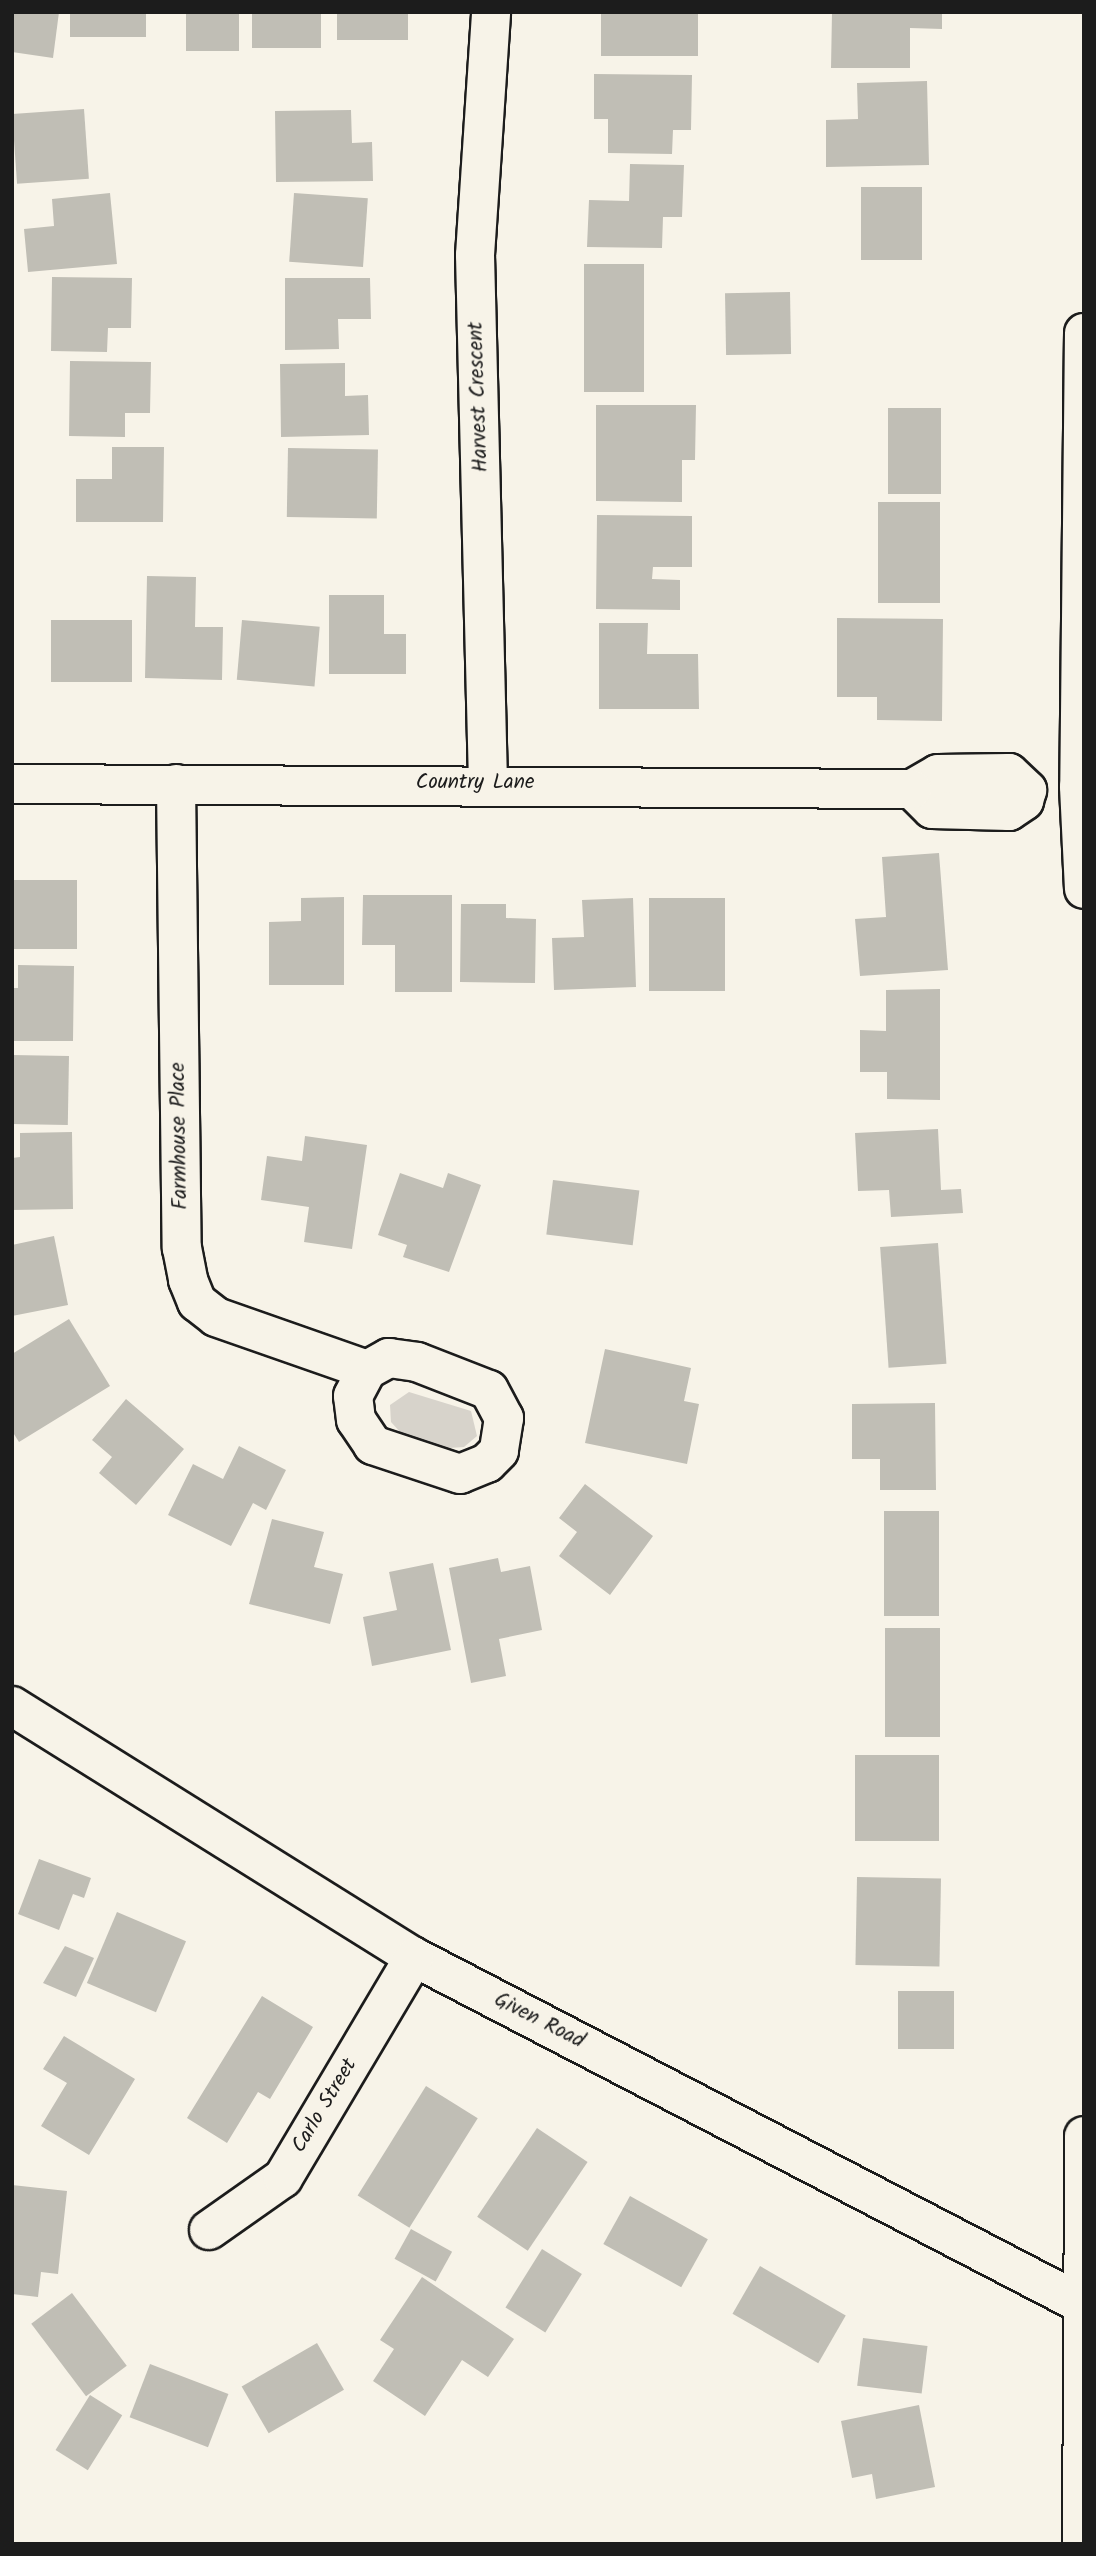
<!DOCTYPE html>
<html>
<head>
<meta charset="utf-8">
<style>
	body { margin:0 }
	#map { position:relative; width:1096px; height:2556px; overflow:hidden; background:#f7f3e8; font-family:Kalam,sans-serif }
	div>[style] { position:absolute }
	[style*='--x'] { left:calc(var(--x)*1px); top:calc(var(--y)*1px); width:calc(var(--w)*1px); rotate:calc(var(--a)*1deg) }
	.green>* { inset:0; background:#d7d3cb }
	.building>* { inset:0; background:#c0beb5; transform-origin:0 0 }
	.roads { filter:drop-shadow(2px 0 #1c1c1c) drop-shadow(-2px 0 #1c1c1c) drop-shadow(0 2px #1c1c1c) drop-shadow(0 -2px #1c1c1c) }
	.minor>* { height:38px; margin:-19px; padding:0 19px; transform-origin:19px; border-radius:19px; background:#f7f3e8 }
	.major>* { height:38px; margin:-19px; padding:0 19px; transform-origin:19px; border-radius:19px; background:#f7f3e8 }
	span { translate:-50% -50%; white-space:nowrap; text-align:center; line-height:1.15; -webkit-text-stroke:5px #f7f3e8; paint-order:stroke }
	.street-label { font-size:21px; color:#1c1c1c }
	.frame { position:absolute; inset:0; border:14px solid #1c1c1c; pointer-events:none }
</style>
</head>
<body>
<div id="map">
	<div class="green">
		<div style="clip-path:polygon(409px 1392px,471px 1411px,477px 1436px,464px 1447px,449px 1448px,401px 1433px,391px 1422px,390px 1405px)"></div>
	</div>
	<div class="building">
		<div style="clip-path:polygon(12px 12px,59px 12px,53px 58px,12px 52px)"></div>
		<div style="left:70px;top:12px;width:76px;height:25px"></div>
		<div style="left:186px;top:12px;width:53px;height:39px"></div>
		<div style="left:252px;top:12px;width:69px;height:36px"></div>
		<div style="left:337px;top:12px;width:71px;height:28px"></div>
		<div style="left:601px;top:12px;width:97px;height:44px"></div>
		<div style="clip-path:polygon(832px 12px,942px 12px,942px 29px,910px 28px,910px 68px,831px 68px)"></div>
		<div style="clip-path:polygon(594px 74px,692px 75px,691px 130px,673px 130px,672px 154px,608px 153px,608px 119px,594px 119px)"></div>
		<div style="clip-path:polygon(927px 81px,929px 165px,826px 167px,826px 120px,858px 119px,857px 83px)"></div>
		<div style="left:84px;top:109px;width:70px;height:72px;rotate:86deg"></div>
		<div style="clip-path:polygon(351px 110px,352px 143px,372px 142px,373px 181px,276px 182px,275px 111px)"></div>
		<div style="clip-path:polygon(630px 164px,684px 165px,682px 217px,663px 217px,662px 248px,587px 247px,589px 200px,629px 201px)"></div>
		<div style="left:922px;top:187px;width:73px;height:61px;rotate:90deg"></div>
		<div style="clip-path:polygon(110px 193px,117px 264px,28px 272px,24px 229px,54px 226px,52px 199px)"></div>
		<div style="left:294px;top:193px;width:74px;height:69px;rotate:4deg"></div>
		<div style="left:584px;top:264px;width:60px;height:128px"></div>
		<div style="clip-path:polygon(52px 277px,132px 278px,131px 328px,108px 328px,107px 352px,51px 351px)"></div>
		<div style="clip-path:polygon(285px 278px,370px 278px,371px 319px,338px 319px,339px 349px,285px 350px)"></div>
		<div style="left:790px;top:292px;width:62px;height:65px;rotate:89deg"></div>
		<div style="clip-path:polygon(70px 361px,151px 362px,150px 413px,125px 413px,125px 437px,69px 436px)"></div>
		<div style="clip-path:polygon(345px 363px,345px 396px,368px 395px,369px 435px,281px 437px,280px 364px)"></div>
		<div style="clip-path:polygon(596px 405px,696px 405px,695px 460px,682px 460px,682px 502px,596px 501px)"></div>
		<div style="left:888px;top:408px;width:53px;height:86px"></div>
		<div style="clip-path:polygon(112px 447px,164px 447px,163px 522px,76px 522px,76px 479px,112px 479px)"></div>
		<div style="left:288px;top:448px;width:90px;height:69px;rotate:1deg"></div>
		<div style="left:878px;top:502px;width:62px;height:101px"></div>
		<div style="clip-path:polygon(597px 515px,692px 516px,692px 567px,653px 567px,652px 579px,680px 580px,680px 610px,596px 609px)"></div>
		<div style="clip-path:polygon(147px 576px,196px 577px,195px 627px,223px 627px,222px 680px,145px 678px)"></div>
		<div style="clip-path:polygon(329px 595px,384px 595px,384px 634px,406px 634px,406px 674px,329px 674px)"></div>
		<div style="clip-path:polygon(837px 618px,943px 619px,942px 721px,877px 720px,877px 697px,837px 697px)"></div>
		<div style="left:51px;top:620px;width:81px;height:62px"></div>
		<div style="left:242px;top:620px;width:78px;height:60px;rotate:5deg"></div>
		<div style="clip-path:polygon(599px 623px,648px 623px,647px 654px,698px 654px,699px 709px,599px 709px)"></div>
		<div style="clip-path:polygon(939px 853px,948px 970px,860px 976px,855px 919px,886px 917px,882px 857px)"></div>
		<div style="left:12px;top:880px;width:65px;height:69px"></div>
		<div style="clip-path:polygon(363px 895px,452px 895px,452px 992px,395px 992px,395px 945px,362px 945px)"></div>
		<div style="clip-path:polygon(344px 897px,344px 985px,269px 985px,269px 922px,301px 921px,301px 898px)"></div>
		<div style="clip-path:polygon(633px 898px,636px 987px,554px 990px,552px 938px,584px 937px,582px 900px)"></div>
		<div style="left:725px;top:898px;width:93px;height:76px;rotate:90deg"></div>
		<div style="clip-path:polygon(461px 904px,506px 904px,506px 918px,536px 919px,535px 983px,460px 982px)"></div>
		<div style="clip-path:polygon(18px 965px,74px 966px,73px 1041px,12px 1041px,12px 988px,18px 988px)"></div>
		<div style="clip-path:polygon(940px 989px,940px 1100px,887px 1099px,887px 1072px,860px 1072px,860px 1030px,886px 1031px,886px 990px)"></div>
		<div style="left:12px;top:1055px;width:57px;height:69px;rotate:1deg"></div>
		<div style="clip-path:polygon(938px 1129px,941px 1190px,961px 1189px,963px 1213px,891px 1217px,889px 1190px,858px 1191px,855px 1133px)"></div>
		<div style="clip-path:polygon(72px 1132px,73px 1209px,12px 1210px,12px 1158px,20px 1157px,20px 1133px)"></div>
		<div style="clip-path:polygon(305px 1136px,367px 1145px,352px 1249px,304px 1242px,309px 1207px,261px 1200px,267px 1156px,302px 1161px)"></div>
		<div style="clip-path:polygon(400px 1173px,443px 1188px,448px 1173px,481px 1185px,449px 1272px,403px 1257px,407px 1245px,378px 1235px)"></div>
		<div style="left:553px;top:1180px;width:87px;height:55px;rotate:7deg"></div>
		<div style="clip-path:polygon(54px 1236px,68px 1305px,12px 1316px,12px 1245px)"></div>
		<div style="left:938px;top:1243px;width:121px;height:58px;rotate:86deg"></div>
		<div style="clip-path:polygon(69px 1319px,110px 1386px,19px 1442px,12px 1431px,12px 1354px)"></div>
		<div style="clip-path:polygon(605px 1349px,691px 1368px,684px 1401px,699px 1404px,687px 1464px,585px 1443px)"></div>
		<div style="clip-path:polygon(126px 1399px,184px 1449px,136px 1505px,99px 1473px,112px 1457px,92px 1440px)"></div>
		<div style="clip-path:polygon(935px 1403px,936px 1490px,880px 1490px,880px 1459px,852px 1459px,852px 1404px)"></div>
		<div style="clip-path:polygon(239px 1446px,286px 1470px,266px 1510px,253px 1503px,231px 1546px,168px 1515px,193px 1464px,223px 1479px)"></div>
		<div style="clip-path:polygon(585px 1484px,653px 1536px,610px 1595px,559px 1556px,577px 1532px,559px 1518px)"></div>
		<div style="left:939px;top:1511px;width:105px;height:55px;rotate:90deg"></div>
		<div style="clip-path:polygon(272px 1519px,324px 1532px,314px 1567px,343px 1574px,330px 1624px,249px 1604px)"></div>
		<div style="clip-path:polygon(498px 1558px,501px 1572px,530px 1566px,542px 1630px,499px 1639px,506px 1676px,471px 1683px,449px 1568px)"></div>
		<div style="clip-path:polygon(433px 1563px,451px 1650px,372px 1666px,363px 1617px,397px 1610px,389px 1572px)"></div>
		<div style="left:885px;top:1628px;width:55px;height:109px"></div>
		<div style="left:939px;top:1755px;width:86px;height:84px;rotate:90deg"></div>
		<div style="clip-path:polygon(39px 1859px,91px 1878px,84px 1898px,73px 1894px,59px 1930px,18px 1914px)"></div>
		<div style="left:857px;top:1877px;width:84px;height:88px;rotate:1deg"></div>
		<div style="left:117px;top:1912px;width:75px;height:77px;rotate:23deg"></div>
		<div style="clip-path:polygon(65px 1946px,94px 1958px,76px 1997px,43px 1983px)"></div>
		<div style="left:898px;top:1991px;width:56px;height:58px"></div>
		<div style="clip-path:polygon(262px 1996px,313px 2027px,270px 2099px,258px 2092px,227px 2143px,187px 2118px)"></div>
		<div style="clip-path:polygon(64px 2036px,135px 2079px,89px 2155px,41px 2126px,67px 2083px,43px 2069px)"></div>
		<div style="left:426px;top:2086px;width:61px;height:129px;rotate:32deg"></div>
		<div style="left:537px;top:2128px;width:61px;height:107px;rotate:34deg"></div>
		<div style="clip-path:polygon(12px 2185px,67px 2191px,58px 2274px,41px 2272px,38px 2297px,12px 2294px)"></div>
		<div style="left:630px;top:2196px;width:89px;height:55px;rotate:29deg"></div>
		<div style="left:411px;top:2229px;width:47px;height:34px;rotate:29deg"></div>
		<div style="left:542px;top:2249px;width:47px;height:69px;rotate:32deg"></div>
		<div style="left:760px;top:2266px;width:99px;height:55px;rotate:30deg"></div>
		<div style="clip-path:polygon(422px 2277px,514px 2339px,488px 2377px,462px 2360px,425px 2416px,373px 2381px,394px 2349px,380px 2340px)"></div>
		<div style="left:72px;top:2293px;width:91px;height:51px;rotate:53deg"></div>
		<div style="left:863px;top:2338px;width:65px;height:48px;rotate:7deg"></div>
		<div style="left:317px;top:2343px;width:54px;height:87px;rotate:60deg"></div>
		<div style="left:150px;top:2364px;width:84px;height:57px;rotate:21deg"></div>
		<div style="left:90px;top:2395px;width:38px;height:65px;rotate:32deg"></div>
		<div style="clip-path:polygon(919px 2405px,935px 2487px,876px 2499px,872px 2474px,852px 2478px,841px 2421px)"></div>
	</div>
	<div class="roads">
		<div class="minor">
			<div style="--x:1009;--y:773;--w:25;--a:43"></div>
			<div style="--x:1027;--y:790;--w:11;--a:105"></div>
			<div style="--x:1024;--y:801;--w:18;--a:146"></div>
			<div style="--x:1009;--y:811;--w:77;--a:-178.5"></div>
			<div style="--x:932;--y:809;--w:28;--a:-135"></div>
			<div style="--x:912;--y:789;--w:30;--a:-30"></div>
			<div style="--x:938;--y:774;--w:71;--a:-0.8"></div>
			<div style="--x:488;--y:783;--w:528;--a:-91.41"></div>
			<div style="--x:475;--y:255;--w:244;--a:-86.2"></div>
			<div style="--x:12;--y:784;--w:900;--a:0.32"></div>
			<div style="--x:176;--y:784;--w:464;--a:89.3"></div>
			<div style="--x:182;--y:1248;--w:33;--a:79"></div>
			<div style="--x:188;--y:1280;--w:24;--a:68"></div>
			<div style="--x:197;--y:1302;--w:24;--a:38"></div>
			<div style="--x:216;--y:1317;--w:160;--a:19.3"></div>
			<div style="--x:389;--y:1358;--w:28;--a:8"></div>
			<div style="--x:417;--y:1362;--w:77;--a:21.3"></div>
			<div style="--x:489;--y:1390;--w:32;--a:62"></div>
			<div style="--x:504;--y:1418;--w:33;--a:99"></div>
			<div style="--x:499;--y:1451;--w:17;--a:135"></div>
			<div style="--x:487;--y:1463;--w:29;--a:158"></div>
			<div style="--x:460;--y:1474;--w:92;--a:-161.6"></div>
			<div style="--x:373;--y:1445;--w:30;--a:-124"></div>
			<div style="--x:356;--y:1420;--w:24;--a:-97"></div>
			<div style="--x:353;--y:1396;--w:30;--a:-62"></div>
			<div style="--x:367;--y:1370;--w:25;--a:-29"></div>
			<div style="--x:12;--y:1706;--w:474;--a:32"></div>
			<div style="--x:414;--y:1957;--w:755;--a:27.45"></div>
			<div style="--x:209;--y:2230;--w:90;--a:-35.1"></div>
			<div style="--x:283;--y:2178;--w:257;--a:-59.3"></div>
		</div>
		<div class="major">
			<div style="--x:1084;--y:333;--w:454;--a:90.6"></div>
			<div style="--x:1079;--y:787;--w:102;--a:87.2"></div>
			<div style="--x:1082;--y:2544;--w:408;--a:-89.7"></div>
		</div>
	</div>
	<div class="street-label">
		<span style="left:479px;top:397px;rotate:-92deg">Harvest Crescent</span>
		<span style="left:475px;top:783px">Country Lane</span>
		<span style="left:180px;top:1136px;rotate:-91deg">Farmhouse Place</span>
		<span style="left:539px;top:2021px;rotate:27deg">Given Road</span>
		<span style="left:325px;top:2106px;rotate:-59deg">Carlo Street</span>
	</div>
	<div class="frame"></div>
</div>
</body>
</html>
